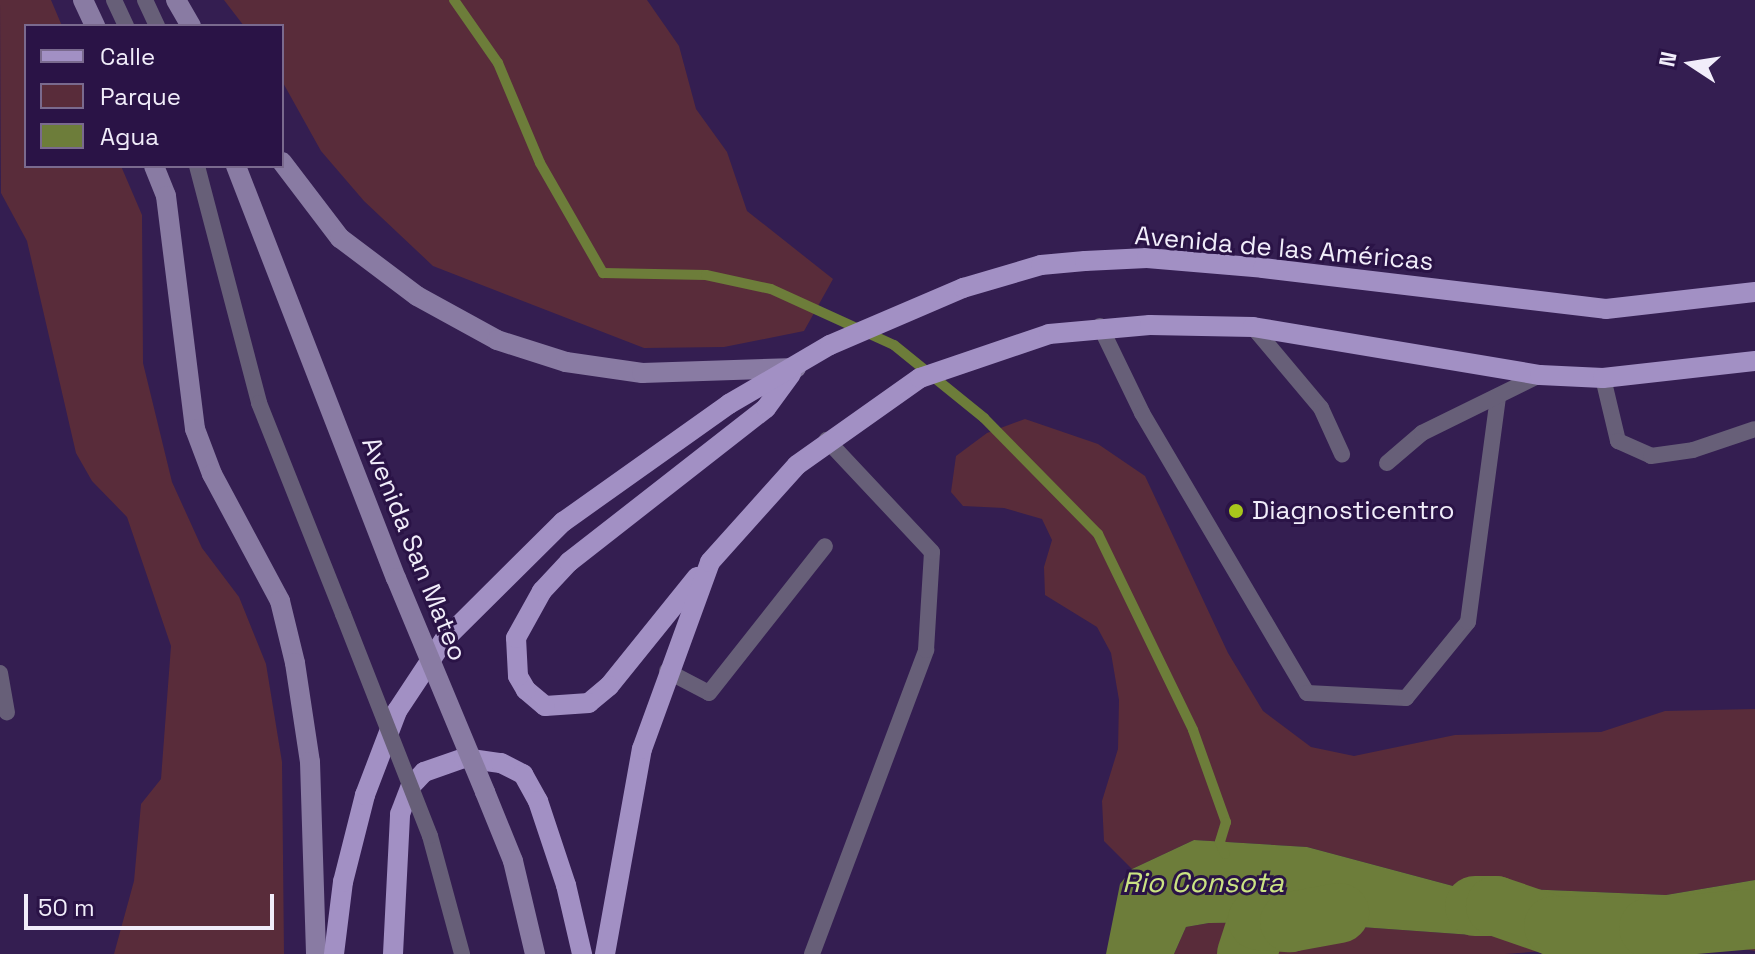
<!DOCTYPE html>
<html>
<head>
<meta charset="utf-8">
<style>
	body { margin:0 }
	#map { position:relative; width:1755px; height:954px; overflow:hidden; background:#341e51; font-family:"Space Grotesk",sans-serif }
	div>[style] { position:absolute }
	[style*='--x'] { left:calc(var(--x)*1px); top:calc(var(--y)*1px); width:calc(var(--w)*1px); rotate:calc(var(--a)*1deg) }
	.green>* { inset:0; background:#592c3a }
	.water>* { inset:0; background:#6d7d3a }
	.stream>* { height:10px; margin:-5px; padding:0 5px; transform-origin:5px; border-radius:5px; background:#6d7d3a }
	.river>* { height:60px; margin:-30px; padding:0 30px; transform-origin:30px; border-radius:30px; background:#6d7d3a }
	.lane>* { height:16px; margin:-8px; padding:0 8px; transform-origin:8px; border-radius:8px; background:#675f78 }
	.secondary>* { height:20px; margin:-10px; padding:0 10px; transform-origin:10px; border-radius:10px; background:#897ba3 }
	.primary>* { height:20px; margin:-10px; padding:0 10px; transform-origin:10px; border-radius:10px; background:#a290c4 }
	.lane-bridge>* { height:16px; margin:-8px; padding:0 8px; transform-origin:8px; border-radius:8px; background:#675f78 }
	.secondary-bridge>* { height:20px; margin:-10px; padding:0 10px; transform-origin:10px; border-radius:10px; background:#897ba3 }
	.dots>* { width:22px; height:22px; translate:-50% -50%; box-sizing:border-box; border:4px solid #2a1346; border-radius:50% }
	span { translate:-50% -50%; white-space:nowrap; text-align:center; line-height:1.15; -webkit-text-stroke:6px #2a1346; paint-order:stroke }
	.street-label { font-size:26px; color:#f1edfa }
	.poi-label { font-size:26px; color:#f1edfa }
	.left { translate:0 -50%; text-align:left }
	.water-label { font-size:28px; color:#cbe383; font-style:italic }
	.legend { position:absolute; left:24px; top:24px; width:260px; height:144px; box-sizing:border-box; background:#2a1346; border:2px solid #7a6a8e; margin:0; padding:10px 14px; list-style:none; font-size:24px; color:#f1edfa }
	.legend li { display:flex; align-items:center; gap:16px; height:40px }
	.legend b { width:40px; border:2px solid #7a6a8e }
	.north { position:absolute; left:1651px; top:24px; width:80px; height:80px; -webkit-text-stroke:6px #2a1346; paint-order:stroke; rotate:282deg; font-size:22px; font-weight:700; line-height:32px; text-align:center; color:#f1edfa }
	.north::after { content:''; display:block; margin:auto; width:28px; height:36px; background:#f1edfa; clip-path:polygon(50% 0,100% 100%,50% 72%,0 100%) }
	.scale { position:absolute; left:24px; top:894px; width:250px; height:36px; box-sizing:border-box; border:4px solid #f1edfa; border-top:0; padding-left:10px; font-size:24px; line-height:28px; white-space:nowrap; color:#f1edfa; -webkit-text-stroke:6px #2a1346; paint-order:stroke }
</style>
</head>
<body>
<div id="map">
	<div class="green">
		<div style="clip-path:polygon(0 0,51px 0,62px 26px,26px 26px,26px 166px,121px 166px,142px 215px,143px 363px,172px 482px,202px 548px,239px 597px,266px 664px,282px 762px,284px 954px,114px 954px,134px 881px,141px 804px,161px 779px,171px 646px,127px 517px,92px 481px,76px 453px,27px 241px,1px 193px)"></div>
		<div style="clip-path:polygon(224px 0,647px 0,679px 46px,696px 109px,727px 152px,747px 211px,833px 279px,804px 331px,724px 347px,644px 348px,433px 266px,364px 201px,321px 151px,282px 81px,282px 26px,244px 26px)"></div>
		<div style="clip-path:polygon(1025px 419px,1098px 444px,1145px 476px,1228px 653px,1263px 711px,1311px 747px,1354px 756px,1455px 735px,1601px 732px,1665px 711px,1755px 709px,1755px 880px,1666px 895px,1453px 886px,1307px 847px,1194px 840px,1132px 869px,1104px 841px,1102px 801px,1118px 749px,1119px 700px,1111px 653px,1097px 627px,1045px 595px,1044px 567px,1052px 540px,1042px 519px,1004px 508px,963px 506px,951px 492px,956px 456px,987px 433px)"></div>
		<div style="clip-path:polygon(1755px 919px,1755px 951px,1691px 940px,1505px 954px,1174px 954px,1186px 927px,1209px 923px,1291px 922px,1486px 936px,1554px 926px,1649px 928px)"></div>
	</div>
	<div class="water">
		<div style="clip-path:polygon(1194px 840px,1307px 847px,1453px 886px,1666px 895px,1755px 880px,1755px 919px,1649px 928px,1554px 926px,1486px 936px,1291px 922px,1209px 923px,1186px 927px,1174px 954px,1106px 954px,1120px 884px,1132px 869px)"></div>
	</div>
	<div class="stream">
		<div style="--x:454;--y:0;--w:77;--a:55.1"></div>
		<div style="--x:498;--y:63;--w:108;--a:67.2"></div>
		<div style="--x:540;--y:163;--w:127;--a:60.2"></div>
		<div style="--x:603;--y:273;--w:103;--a:1.1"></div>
		<div style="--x:706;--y:275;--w:66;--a:12.2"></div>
		<div style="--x:771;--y:289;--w:135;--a:24.5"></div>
		<div style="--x:894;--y:345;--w:116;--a:39"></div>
		<div style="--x:984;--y:418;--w:163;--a:45.5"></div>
		<div style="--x:1098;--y:534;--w:218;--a:64.1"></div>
		<div style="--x:1193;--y:730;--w:98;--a:70.3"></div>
		<div style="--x:1226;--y:822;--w:21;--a:107"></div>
		<div style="--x:1220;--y:842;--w:13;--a:67"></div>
	</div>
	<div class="river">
		<div style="--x:1475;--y:906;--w:21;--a:0"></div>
		<div style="--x:1496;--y:906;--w:61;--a:19"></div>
		<div style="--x:1554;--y:926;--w:95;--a:1.2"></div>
		<div style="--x:1649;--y:928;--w:106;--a:-4.9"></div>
		<div style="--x:1247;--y:954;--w:36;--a:-72"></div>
		<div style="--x:1258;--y:920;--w:32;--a:4"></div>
		<div style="--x:1290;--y:922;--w:50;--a:-10.4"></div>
	</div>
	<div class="lane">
		<div style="--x:114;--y:0;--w:29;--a:65"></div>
		<div style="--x:145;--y:0;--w:29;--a:65"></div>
		<div style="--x:197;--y:166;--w:245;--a:75.3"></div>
		<div style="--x:259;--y:403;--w:227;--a:68.3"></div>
		<div style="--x:1100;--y:326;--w:97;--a:64.2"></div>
		<div style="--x:1142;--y:413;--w:325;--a:59.5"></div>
		<div style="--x:1307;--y:693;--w:99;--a:2.9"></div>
		<div style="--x:1406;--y:698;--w:98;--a:-50.8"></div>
		<div style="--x:1468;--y:622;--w:228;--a:-82.4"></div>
		<div style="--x:1253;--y:327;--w:106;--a:50"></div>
		<div style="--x:1321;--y:408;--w:51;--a:65.5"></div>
		<div style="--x:1603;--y:378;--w:65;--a:76.6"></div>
		<div style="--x:1618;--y:441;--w:36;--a:24"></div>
		<div style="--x:1651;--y:456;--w:42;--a:-8.1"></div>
		<div style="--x:1693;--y:450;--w:65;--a:-18.7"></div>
		<div style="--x:1387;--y:463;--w:46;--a:-40.6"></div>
		<div style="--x:1422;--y:433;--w:131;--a:-26.2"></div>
		<div style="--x:667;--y:671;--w:47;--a:27.6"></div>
		<div style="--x:709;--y:693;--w:187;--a:-51.7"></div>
		<div style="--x:0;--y:673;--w:40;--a:80"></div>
		<div style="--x:430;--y:836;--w:122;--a:74.8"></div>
		<div style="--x:812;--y:954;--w:325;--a:-69.4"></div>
		<div style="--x:926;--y:650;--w:98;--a:-86.5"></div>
		<div style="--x:932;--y:552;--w:154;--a:-133.2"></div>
	</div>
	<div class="secondary">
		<div style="--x:83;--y:0;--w:29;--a:65"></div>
		<div style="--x:176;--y:0;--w:30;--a:60"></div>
		<div style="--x:282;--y:162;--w:96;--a:52.7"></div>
		<div style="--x:340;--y:238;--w:96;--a:37"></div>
		<div style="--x:417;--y:296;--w:91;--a:28.8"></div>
		<div style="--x:497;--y:340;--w:72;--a:17.7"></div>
		<div style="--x:566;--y:362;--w:77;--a:8.2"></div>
		<div style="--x:642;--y:373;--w:154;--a:-1.9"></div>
		<div style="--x:154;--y:166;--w:32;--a:68"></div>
		<div style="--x:166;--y:196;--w:235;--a:82.9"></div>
		<div style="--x:195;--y:429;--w:48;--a:69.3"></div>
		<div style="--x:212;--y:474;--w:144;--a:61.8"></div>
		<div style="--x:280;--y:601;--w:64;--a:76.4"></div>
		<div style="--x:295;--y:663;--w:100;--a:81.4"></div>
		<div style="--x:310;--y:762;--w:192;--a:88.2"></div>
		<div style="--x:236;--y:166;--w:442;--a:68.8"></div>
		<div style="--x:485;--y:792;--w:74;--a:67.9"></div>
		<div style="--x:513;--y:861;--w:96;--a:76.7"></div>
	</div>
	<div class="primary">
		<div style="--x:697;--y:577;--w:140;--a:128.9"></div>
		<div style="--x:609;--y:686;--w:26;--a:140"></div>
		<div style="--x:589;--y:703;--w:44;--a:176.1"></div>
		<div style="--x:545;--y:706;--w:25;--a:-140"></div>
		<div style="--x:526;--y:690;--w:16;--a:-120"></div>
		<div style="--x:518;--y:676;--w:38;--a:-93"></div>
		<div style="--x:516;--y:638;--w:54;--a:-61"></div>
		<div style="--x:542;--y:591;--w:40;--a:-47"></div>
		<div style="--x:569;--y:562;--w:250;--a:-38"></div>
		<div style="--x:766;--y:408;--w:42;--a:-53.7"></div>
		<div style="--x:334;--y:954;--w:73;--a:-82.9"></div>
		<div style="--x:343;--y:882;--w:90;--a:-75.8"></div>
		<div style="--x:365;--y:795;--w:90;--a:-69.1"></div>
		<div style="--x:397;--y:711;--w:85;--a:-56.5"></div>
		<div style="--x:444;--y:640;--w:168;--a:-44.8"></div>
		<div style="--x:563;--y:522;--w:204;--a:-35.4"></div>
		<div style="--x:729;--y:404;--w:117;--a:-30.3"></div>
		<div style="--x:830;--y:345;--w:145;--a:-23.2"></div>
		<div style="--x:963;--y:288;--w:81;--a:-16.4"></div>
		<div style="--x:1041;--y:265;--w:44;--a:-5.2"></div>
		<div style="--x:1085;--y:261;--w:62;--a:-2.8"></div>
		<div style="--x:1147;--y:258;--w:116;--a:4.9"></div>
		<div style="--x:1263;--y:268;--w:345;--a:6.8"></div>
		<div style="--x:1606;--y:309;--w:150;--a:-6.5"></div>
		<div style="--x:393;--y:954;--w:140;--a:-87.1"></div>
		<div style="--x:400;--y:814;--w:30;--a:-69"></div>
		<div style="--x:411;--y:786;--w:19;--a:-47"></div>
		<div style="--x:424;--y:772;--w:42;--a:-19.3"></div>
		<div style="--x:464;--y:758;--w:37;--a:8"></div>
		<div style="--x:501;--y:763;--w:25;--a:27"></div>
		<div style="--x:523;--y:774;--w:31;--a:61"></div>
		<div style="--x:538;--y:801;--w:89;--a:71.6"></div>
		<div style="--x:566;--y:885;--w:71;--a:76.9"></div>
		<div style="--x:605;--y:954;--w:208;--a:-79.8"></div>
		<div style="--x:642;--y:749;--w:199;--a:-70"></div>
		<div style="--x:710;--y:562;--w:130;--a:-48.1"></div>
		<div style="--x:797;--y:465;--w:151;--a:-35.3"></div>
		<div style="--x:920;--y:378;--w:136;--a:-18.8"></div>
		<div style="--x:1049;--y:334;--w:101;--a:-5.1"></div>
		<div style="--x:1150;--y:325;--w:103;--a:1.1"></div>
		<div style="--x:1253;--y:327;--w:291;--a:9.5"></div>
		<div style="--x:1540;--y:375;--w:63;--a:2.7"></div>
		<div style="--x:1603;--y:378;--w:153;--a:-6.4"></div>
	</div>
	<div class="lane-bridge">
		<div style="--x:343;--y:614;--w:238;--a:68.6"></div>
	</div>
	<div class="secondary-bridge">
		<div style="--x:396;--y:578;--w:232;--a:67.4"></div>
	</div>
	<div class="dots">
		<div style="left:1236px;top:511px;background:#a8c71c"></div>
	</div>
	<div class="street-label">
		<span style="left:1284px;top:249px;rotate:5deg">Avenida de las Américas</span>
		<span style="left:414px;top:549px;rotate:68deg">Avenida San Mateo</span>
	</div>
	<div class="poi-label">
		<span class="left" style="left:1252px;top:511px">Diagnosticentro</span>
	</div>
	<div class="water-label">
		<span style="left:1203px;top:882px">Rio Consota</span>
	</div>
	<ul class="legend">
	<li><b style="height:10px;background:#a290c4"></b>Calle</li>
	<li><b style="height:22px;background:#592c3a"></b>Parque</li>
	<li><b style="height:22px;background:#6d7d3a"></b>Agua</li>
	</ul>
	<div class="north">N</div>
	<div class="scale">50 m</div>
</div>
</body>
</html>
